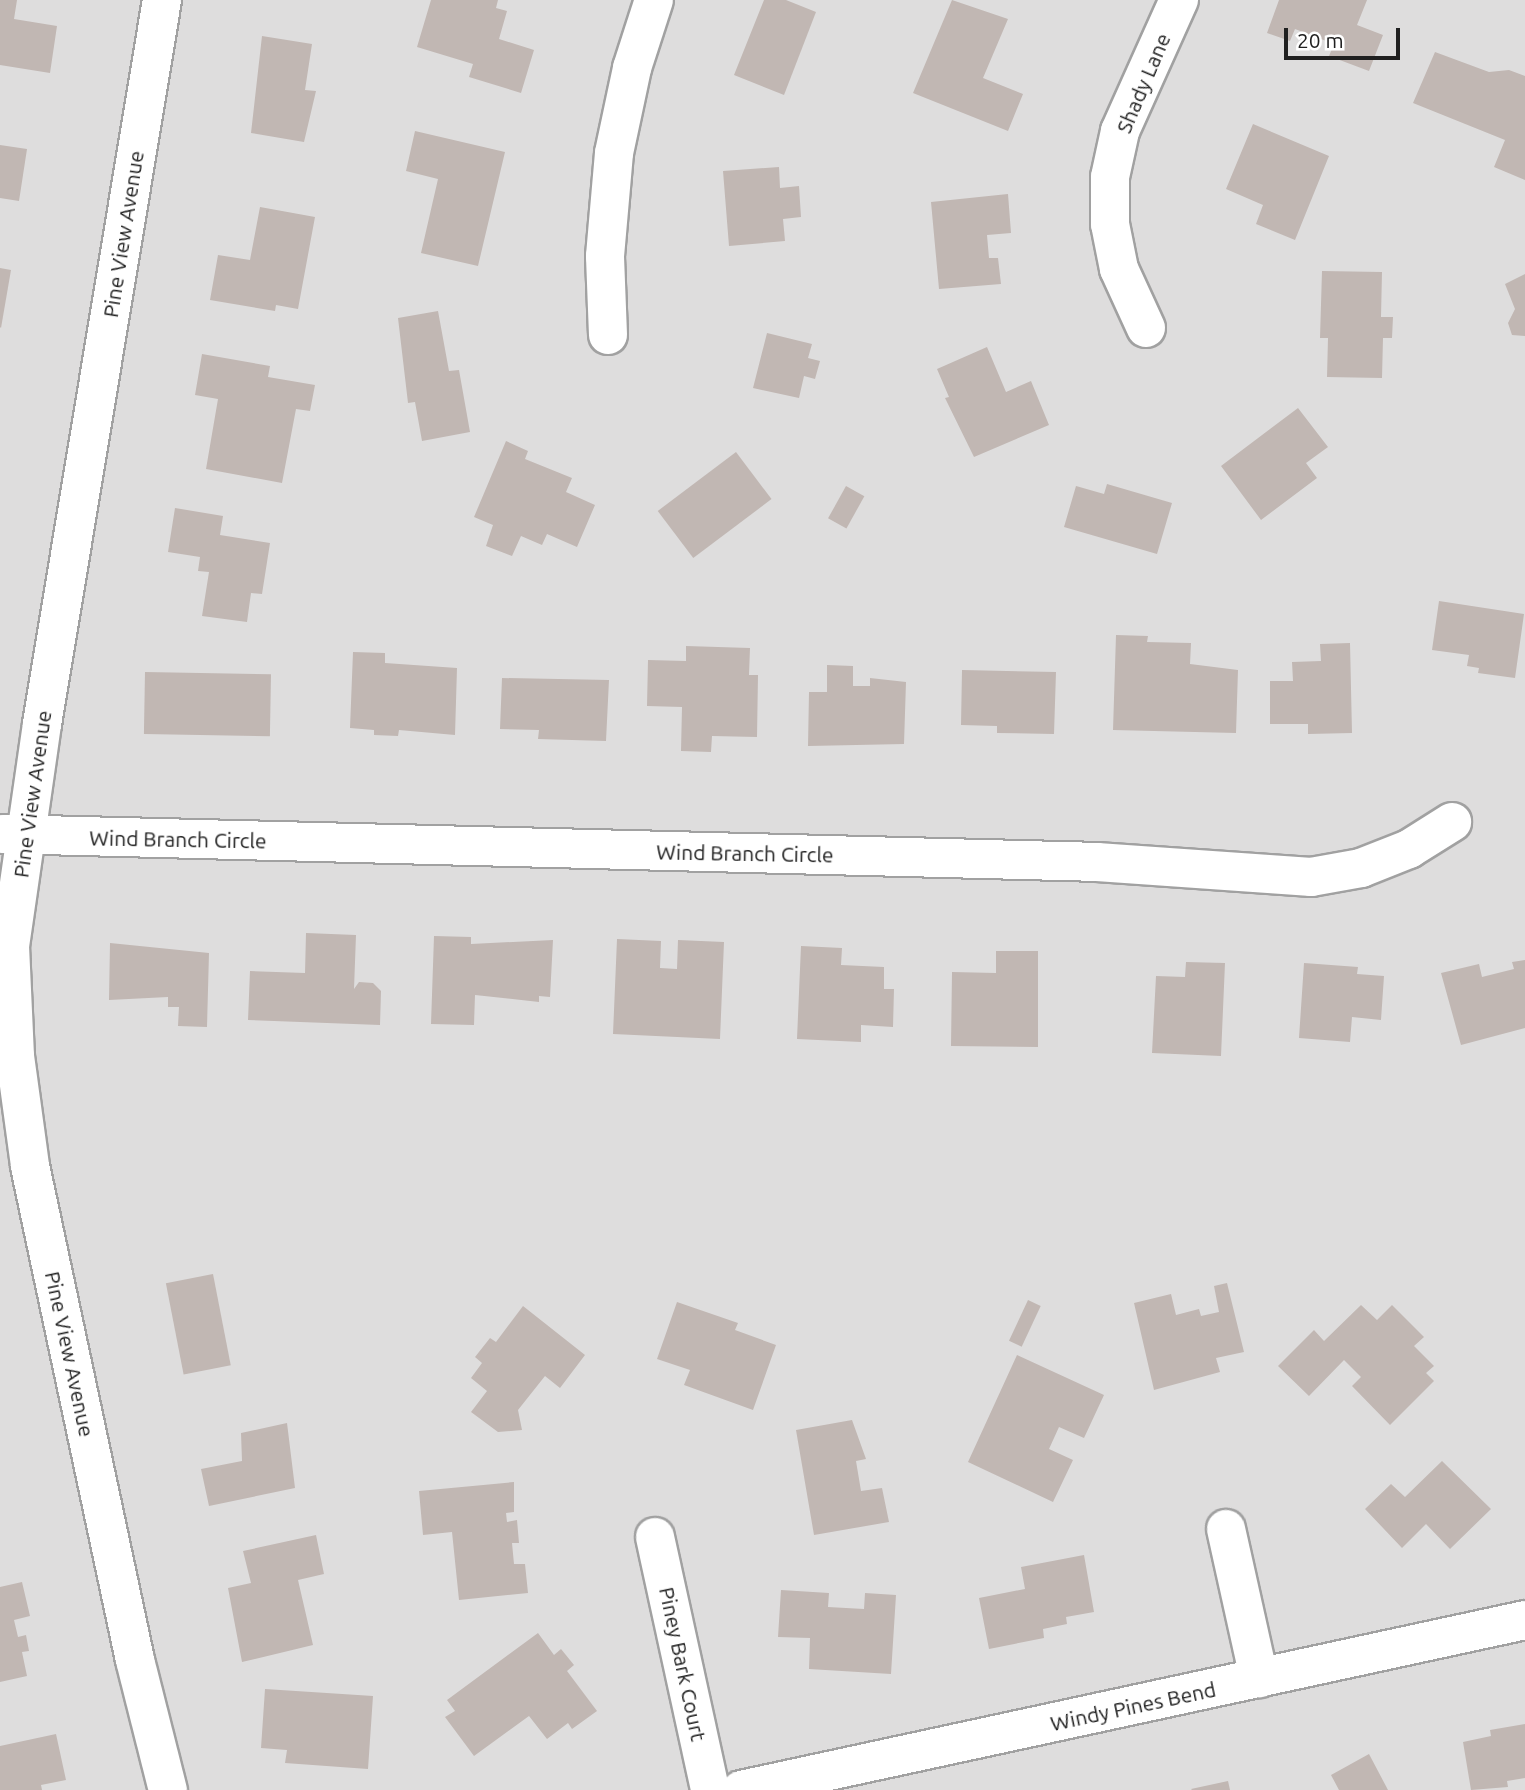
<!DOCTYPE html>
<html>
<head>
<meta charset="utf-8">
<style>
	body { margin:0 }
	#map { position:relative; width:1525px; height:1790px; overflow:hidden; background:#f0ece7; font-family:Ubuntu,sans-serif }
	div>[style] { position:absolute }
	[style*='--x'] { left:calc(var(--x)*1px); top:calc(var(--y)*1px); width:calc(var(--w)*1px); rotate:calc(var(--a)*1deg) }
	.residential>* { inset:0; background:#dedddd; transform-origin:0 0 }
	.building>* { inset:0; background:#c1b7b3; transform-origin:0 0 }
	.roads { filter:drop-shadow(2px 0 #a1a1a1) drop-shadow(-2px 0 #a1a1a1) drop-shadow(0 2px #a1a1a1) drop-shadow(0 -2px #a1a1a1) }
	.minor>* { height:38px; margin:-19px; padding:0 19px; transform-origin:19px; border-radius:19px; background:#fff }
	span { translate:-50% -50%; white-space:nowrap; text-align:center; line-height:1.15; -webkit-text-stroke:7px #fff; paint-order:stroke }
	.street-label { font-size:21px; color:#202020 }
	.scale { position:absolute; left:1284px; top:28px; width:116px; height:32px; box-sizing:border-box; border:4px solid #202020; border-top:0; padding-left:9px; font-size:21px; line-height:24px; white-space:nowrap; color:#202020; -webkit-text-stroke:5px #fff; paint-order:stroke }
</style>
</head>
<body>
<div id="map">
	<div class="residential">
		<div style="left:0;top:0;width:1525px;height:1790px"></div>
	</div>
	<div class="building">
		<div style="clip-path:polygon(0 0,17px 0,14px 19px,57px 26px,50px 73px,0 65px)"></div>
		<div style="clip-path:polygon(431px 0,498px 0,496px 8px,507px 11px,499px 39px,534px 50px,521px 93px,469px 77px,473px 64px,417px 47px)"></div>
		<div style="clip-path:polygon(764px 0,786px 0,816px 12px,784px 95px,734px 75px)"></div>
		<div style="clip-path:polygon(952px 0,1008px 19px,983px 78px,1023px 94px,1008px 131px,913px 93px)"></div>
		<div style="clip-path:polygon(1279px 0,1367px 0,1357px 25px,1383px 35px,1369px 71px,1329px 56px,1334px 44px,1295px 29px,1290px 41px,1267px 33px)"></div>
		<div style="clip-path:polygon(262px 36px,312px 44px,305px 90px,316px 91px,304px 142px,251px 133px)"></div>
		<div style="clip-path:polygon(1435px 52px,1489px 72px,1509px 70px,1525px 76px,1525px 180px,1494px 167px,1505px 140px,1413px 103px)"></div>
		<div style="clip-path:polygon(1253px 124px,1329px 156px,1295px 240px,1256px 224px,1263px 205px,1226px 189px)"></div>
		<div style="clip-path:polygon(415px 131px,505px 152px,478px 266px,421px 253px,438px 179px,406px 171px)"></div>
		<div style="clip-path:polygon(0 145px,27px 149px,19px 201px,0 198px)"></div>
		<div style="clip-path:polygon(779px 167px,780px 188px,799px 186px,801px 217px,783px 219px,785px 241px,729px 246px,723px 171px)"></div>
		<div style="clip-path:polygon(1008px 194px,1011px 233px,987px 235px,989px 258px,998px 258px,1001px 284px,939px 289px,931px 202px)"></div>
		<div style="clip-path:polygon(260px 207px,315px 217px,298px 309px,276px 305px,275px 311px,210px 300px,218px 255px,250px 260px)"></div>
		<div style="clip-path:polygon(0 268px,11px 270px,1px 328px,0 327px)"></div>
		<div style="clip-path:polygon(1322px 271px,1382px 272px,1381px 317px,1393px 317px,1392px 338px,1383px 338px,1382px 378px,1327px 377px,1328px 338px,1320px 338px)"></div>
		<div style="clip-path:polygon(1525px 274px,1525px 336px,1512px 335px,1508px 323px,1515px 309px,1505px 284px)"></div>
		<div style="clip-path:polygon(438px 311px,449px 371px,459px 370px,470px 432px,422px 441px,415px 402px,408px 403px,398px 318px)"></div>
		<div style="clip-path:polygon(767px 333px,812px 344px,808px 358px,820px 361px,815px 379px,804px 376px,799px 398px,753px 388px)"></div>
		<div style="clip-path:polygon(987px 347px,1006px 392px,1031px 381px,1049px 425px,974px 457px,945px 398px,949px 397px,937px 369px)"></div>
		<div style="clip-path:polygon(202px 354px,270px 366px,268px 377px,315px 385px,310px 411px,296px 409px,282px 483px,206px 469px,218px 399px,195px 395px)"></div>
		<div style="clip-path:polygon(1298px 408px,1328px 447px,1306px 463px,1317px 478px,1261px 520px,1221px 466px)"></div>
		<div style="clip-path:polygon(506px 441px,528px 451px,525px 459px,572px 478px,566px 492px,595px 505px,577px 547px,547px 534px,542px 545px,521px 536px,512px 556px,486px 546px,493px 525px,474px 517px)"></div>
		<div style="left:736px;top:452px;width:59px;height:98px;rotate:53deg"></div>
		<div style="clip-path:polygon(1107px 484px,1172px 503px,1157px 554px,1064px 527px,1076px 486px,1104px 494px)"></div>
		<div style="left:846px;top:486px;width:21px;height:37px;rotate:29deg"></div>
		<div style="clip-path:polygon(175px 508px,223px 516px,220px 535px,270px 543px,262px 594px,251px 593px,247px 622px,202px 616px,209px 572px,198px 571px,200px 557px,168px 552px)"></div>
		<div style="clip-path:polygon(1439px 601px,1524px 614px,1515px 678px,1478px 673px,1479px 668px,1467px 666px,1469px 655px,1432px 650px)"></div>
		<div style="clip-path:polygon(1116px 635px,1148px 636px,1147px 642px,1191px 643px,1190px 664px,1238px 670px,1236px 733px,1113px 730px)"></div>
		<div style="clip-path:polygon(1350px 643px,1352px 733px,1308px 734px,1308px 724px,1270px 724px,1270px 681px,1293px 681px,1292px 662px,1321px 661px,1320px 644px)"></div>
		<div style="clip-path:polygon(686px 646px,750px 648px,749px 675px,758px 675px,757px 737px,712px 736px,711px 752px,681px 751px,682px 707px,647px 706px,648px 660px,686px 661px)"></div>
		<div style="clip-path:polygon(353px 652px,385px 653px,385px 663px,457px 668px,455px 735px,399px 730px,398px 736px,374px 735px,374px 730px,350px 728px)"></div>
		<div style="clip-path:polygon(827px 665px,853px 666px,853px 686px,870px 686px,870px 678px,906px 682px,904px 744px,808px 746px,809px 692px,827px 692px)"></div>
		<div style="clip-path:polygon(962px 670px,1056px 672px,1054px 734px,997px 733px,997px 726px,961px 725px)"></div>
		<div style="left:145px;top:672px;width:126px;height:62px;rotate:1deg"></div>
		<div style="clip-path:polygon(502px 678px,609px 680px,606px 741px,538px 739px,539px 730px,500px 729px)"></div>
		<div style="clip-path:polygon(306px 933px,356px 935px,354px 989px,359px 982px,373px 983px,381px 991px,380px 1025px,248px 1020px,250px 971px,305px 973px)"></div>
		<div style="clip-path:polygon(434px 936px,471px 937px,471px 944px,553px 940px,550px 997px,539px 996px,539px 1002px,475px 995px,474px 1025px,431px 1024px)"></div>
		<div style="clip-path:polygon(617px 939px,661px 941px,660px 968px,677px 969px,678px 940px,724px 942px,720px 1039px,613px 1034px)"></div>
		<div style="clip-path:polygon(110px 943px,209px 953px,207px 1027px,178px 1026px,179px 1007px,168px 1007px,168px 997px,109px 1000px)"></div>
		<div style="clip-path:polygon(801px 946px,842px 948px,841px 965px,884px 967px,884px 989px,894px 989px,893px 1027px,861px 1025px,861px 1042px,797px 1039px)"></div>
		<div style="clip-path:polygon(996px 951px,1038px 951px,1038px 1047px,951px 1046px,952px 972px,996px 973px)"></div>
		<div style="clip-path:polygon(1525px 960px,1525px 1028px,1461px 1045px,1441px 973px,1479px 964px,1482px 977px,1514px 969px,1512px 962px)"></div>
		<div style="clip-path:polygon(1186px 962px,1225px 963px,1221px 1056px,1152px 1053px,1156px 976px,1185px 977px)"></div>
		<div style="clip-path:polygon(1304px 963px,1358px 967px,1357px 974px,1384px 976px,1381px 1020px,1352px 1017px,1350px 1042px,1299px 1038px)"></div>
		<div style="left:213px;top:1274px;width:93px;height:48px;rotate:79deg"></div>
		<div style="clip-path:polygon(1227px 1283px,1244px 1352px,1216px 1358px,1220px 1372px,1154px 1390px,1134px 1303px,1171px 1294px,1176px 1315px,1199px 1309px,1201px 1316px,1219px 1312px,1214px 1286px)"></div>
		<div style="left:1028px;top:1300px;width:14px;height:45px;rotate:25deg"></div>
		<div style="clip-path:polygon(677px 1302px,738px 1323px,735px 1330px,776px 1345px,753px 1410px,684px 1385px,690px 1370px,657px 1359px)"></div>
		<div style="clip-path:polygon(1361px 1305px,1377px 1320px,1392px 1305px,1424px 1337px,1414px 1346px,1434px 1366px,1426px 1373px,1434px 1381px,1390px 1425px,1352px 1386px,1361px 1377px,1344px 1360px,1309px 1396px,1278px 1366px,1314px 1330px,1324px 1341px)"></div>
		<div style="clip-path:polygon(523px 1306px,585px 1355px,560px 1388px,545px 1376px,518px 1410px,522px 1430px,498px 1432px,471px 1412px,487px 1391px,471px 1378px,482px 1363px,475px 1357px,490px 1338px,496px 1342px)"></div>
		<div style="clip-path:polygon(1017px 1355px,1104px 1395px,1084px 1438px,1059px 1427px,1049px 1449px,1073px 1460px,1053px 1502px,968px 1462px)"></div>
		<div style="clip-path:polygon(852px 1420px,866px 1459px,856px 1461px,861px 1491px,882px 1488px,889px 1522px,814px 1535px,796px 1430px)"></div>
		<div style="clip-path:polygon(287px 1423px,295px 1488px,209px 1506px,201px 1469px,242px 1461px,241px 1433px)"></div>
		<div style="clip-path:polygon(1442px 1461px,1491px 1509px,1450px 1549px,1426px 1524px,1402px 1548px,1365px 1509px,1391px 1484px,1405px 1497px)"></div>
		<div style="clip-path:polygon(514px 1482px,514px 1512px,506px 1513px,507px 1522px,517px 1520px,519px 1543px,512px 1543px,514px 1564px,525px 1564px,528px 1593px,459px 1600px,452px 1532px,423px 1535px,419px 1491px)"></div>
		<div style="clip-path:polygon(316px 1535px,324px 1574px,298px 1580px,313px 1645px,242px 1662px,228px 1588px,251px 1583px,243px 1551px)"></div>
		<div style="clip-path:polygon(1084px 1555px,1094px 1612px,1066px 1617px,1067px 1624px,1043px 1629px,1044px 1638px,989px 1649px,979px 1598px,1025px 1589px,1021px 1567px)"></div>
		<div style="clip-path:polygon(22px 1582px,30px 1616px,14px 1620px,18px 1637px,26px 1635px,29px 1651px,22px 1652px,27px 1676px,0 1682px,0 1587px)"></div>
		<div style="clip-path:polygon(781px 1590px,829px 1593px,828px 1607px,864px 1609px,865px 1593px,896px 1595px,891px 1674px,809px 1669px,810px 1638px,778px 1637px)"></div>
		<div style="clip-path:polygon(538px 1633px,554px 1655px,561px 1649px,574px 1665px,567px 1671px,597px 1711px,572px 1729px,568px 1723px,547px 1739px,529px 1716px,474px 1756px,445px 1717px,455px 1711px,447px 1700px)"></div>
		<div style="clip-path:polygon(265px 1689px,373px 1696px,368px 1769px,285px 1763px,287px 1750px,261px 1748px)"></div>
		<div style="clip-path:polygon(1525px 1724px,1525px 1778px,1507px 1781px,1508px 1787px,1471px 1790px,1463px 1742px,1491px 1736px,1490px 1730px)"></div>
		<div style="clip-path:polygon(56px 1734px,66px 1780px,41px 1785px,42px 1790px,0 1790px,0 1746px)"></div>
		<div style="clip-path:polygon(1369px 1754px,1388px 1790px,1339px 1790px,1331px 1775px)"></div>
		<div style="clip-path:polygon(1228px 1781px,1230px 1790px,1192px 1790px,1191px 1789px)"></div>
	</div>
	<div class="roads">
		<div class="minor">
			<div style="--x:162;--y:0;--w:734;--a:99.41"></div>
			<div style="--x:42;--y:724;--w:224;--a:98.2"></div>
			<div style="--x:10;--y:946;--w:110;--a:87.4"></div>
			<div style="--x:15;--y:1056;--w:111;--a:82.2"></div>
			<div style="--x:30;--y:1166;--w:505;--a:78"></div>
			<div style="--x:135;--y:1660;--w:134;--a:75.8"></div>
			<div style="--x:1146;--y:328;--w:65;--a:-114.6"></div>
			<div style="--x:1119;--y:269;--w:46;--a:-101.3"></div>
			<div style="--x:1110;--y:224;--w:47;--a:-90"></div>
			<div style="--x:1110;--y:177;--w:47;--a:-77.7"></div>
			<div style="--x:1120;--y:131;--w:144;--a:-65.8"></div>
			<div style="--x:608;--y:335;--w:79;--a:-92.2"></div>
			<div style="--x:605;--y:256;--w:103;--a:-85"></div>
			<div style="--x:614;--y:153;--w:87;--a:-78"></div>
			<div style="--x:632;--y:68;--w:71;--a:-72.1"></div>
			<div style="--x:2;--y:834;--w:1095;--a:1.46"></div>
			<div style="--x:1097;--y:862;--w:215;--a:4"></div>
			<div style="--x:1311;--y:877;--w:51;--a:-10.2"></div>
			<div style="--x:1361;--y:868;--w:52;--a:-21.6"></div>
			<div style="--x:1409;--y:849;--w:51;--a:-32.1"></div>
			<div style="--x:1226;--y:1529;--w:153;--a:77.5"></div>
			<div style="--x:655;--y:1537;--w:259;--a:77.7"></div>
			<div style="--x:741;--y:1790;--w:802;--a:-12.23"></div>
		</div>
	</div>
	<div class="street-label">
		<span style="left:1143px;top:83px;rotate:-67deg">Shady Lane</span>
		<span style="left:123px;top:234px;rotate:-81deg">Pine View Avenue</span>
		<span style="left:32px;top:794px;rotate:-82deg">Pine View Avenue</span>
		<span style="left:178px;top:839px;rotate:1deg">Wind Branch Circle</span>
		<span style="left:745px;top:853px;rotate:1deg">Wind Branch Circle</span>
		<span style="left:70px;top:1354px;rotate:78deg">Pine View Avenue</span>
		<span style="left:683px;top:1664px;rotate:78deg">Piney Bark Court</span>
		<span style="left:1133px;top:1706px;rotate:-12deg">Windy Pines Bend</span>
	</div>
	<div class="scale">20 m</div>
</div>
</body>
</html>
